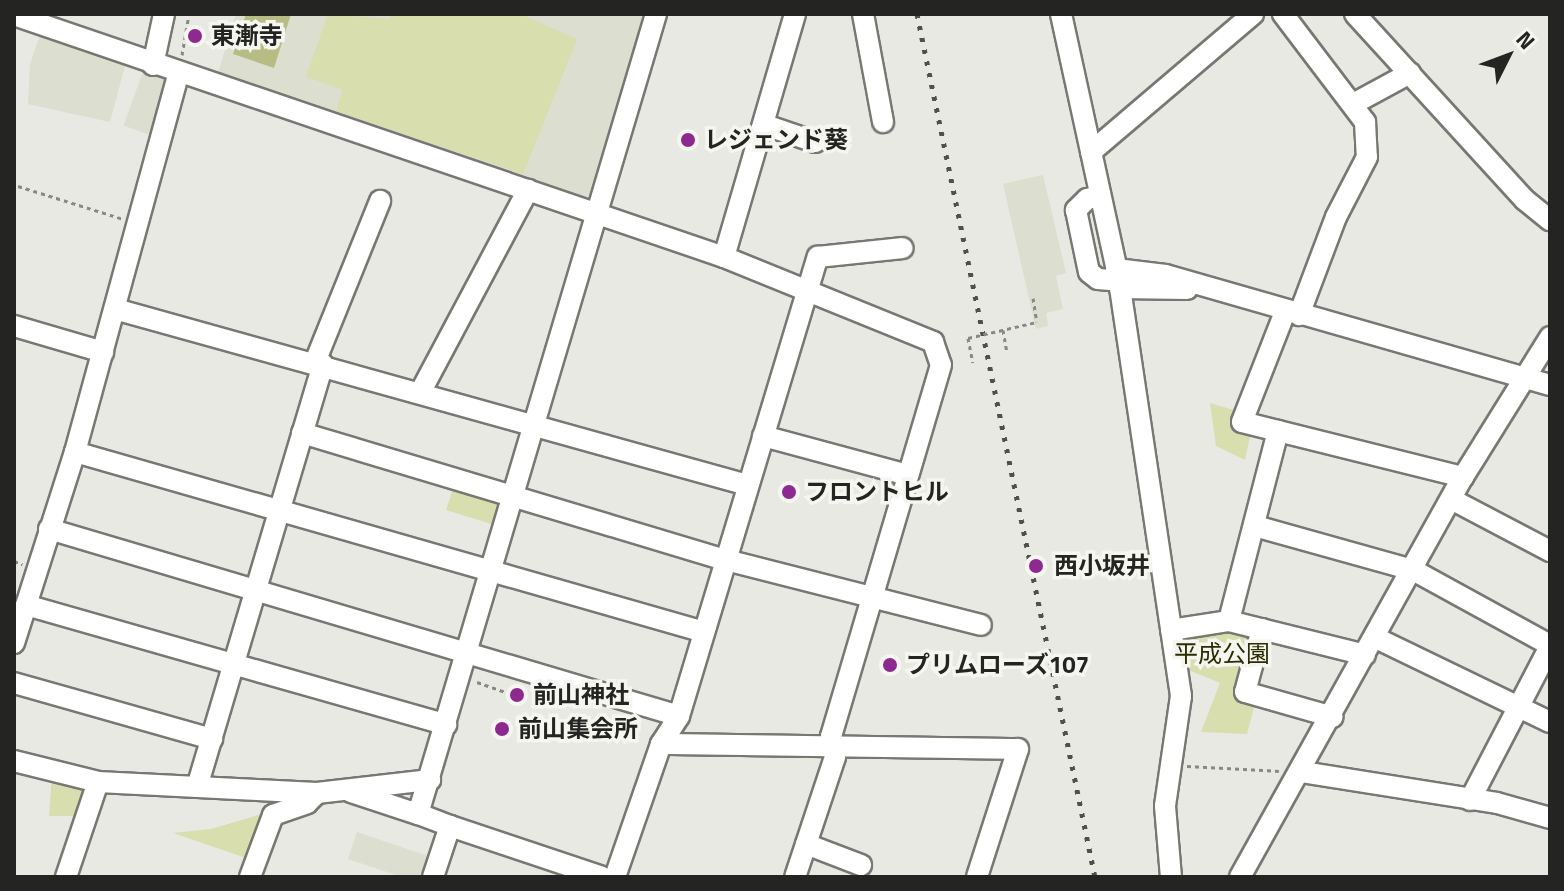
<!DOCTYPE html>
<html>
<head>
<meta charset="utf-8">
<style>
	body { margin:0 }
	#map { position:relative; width:1564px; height:891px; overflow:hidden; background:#e8e9e2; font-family:"Titillium Web","Noto Sans JP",sans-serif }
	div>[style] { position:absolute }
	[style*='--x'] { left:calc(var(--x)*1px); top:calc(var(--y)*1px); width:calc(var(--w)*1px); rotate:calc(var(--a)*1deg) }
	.built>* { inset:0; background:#dcded0; transform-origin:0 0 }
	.green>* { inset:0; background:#d8deae }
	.water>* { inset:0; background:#b6bc83 }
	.path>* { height:3px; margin-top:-1.5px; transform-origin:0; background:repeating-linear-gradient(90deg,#888884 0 4px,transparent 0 8px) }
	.roads { filter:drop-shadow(2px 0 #777872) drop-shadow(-2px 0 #777872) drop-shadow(0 2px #777872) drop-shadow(0 -2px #777872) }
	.minor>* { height:20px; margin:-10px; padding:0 10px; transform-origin:10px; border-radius:10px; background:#fff }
	.rail>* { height:5px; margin-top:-2.5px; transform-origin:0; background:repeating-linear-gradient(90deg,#4f504c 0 4px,transparent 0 12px) }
	.path-bridge>* { height:3px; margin-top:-1.5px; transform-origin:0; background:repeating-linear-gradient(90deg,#888884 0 4px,transparent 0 8px) }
	.dots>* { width:22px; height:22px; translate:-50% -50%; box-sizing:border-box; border:4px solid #f5f6f0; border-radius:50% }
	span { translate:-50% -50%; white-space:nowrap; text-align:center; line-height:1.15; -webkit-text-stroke:7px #f5f6f0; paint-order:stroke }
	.poi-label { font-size:24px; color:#242422; font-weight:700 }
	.left { translate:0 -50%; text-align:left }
	.park-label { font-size:24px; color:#2b2d00 }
	.frame { position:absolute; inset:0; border:16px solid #242422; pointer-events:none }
	.north { position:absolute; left:1468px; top:16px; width:80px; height:80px; -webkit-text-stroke:6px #f5f6f0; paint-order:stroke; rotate:48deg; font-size:22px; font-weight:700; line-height:32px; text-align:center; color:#242422 }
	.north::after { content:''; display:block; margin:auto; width:28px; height:36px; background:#242422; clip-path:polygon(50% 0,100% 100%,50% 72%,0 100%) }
</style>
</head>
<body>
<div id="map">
	<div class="built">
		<div style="clip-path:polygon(236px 14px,649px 14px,593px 193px,582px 199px,217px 76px)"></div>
		<div style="clip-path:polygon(41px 32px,126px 62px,110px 122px,28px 104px,30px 64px)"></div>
		<div style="left:144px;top:69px;width:30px;height:60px;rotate:20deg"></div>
		<div style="clip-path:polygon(1043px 175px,1066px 273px,1056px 276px,1063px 309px,1046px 313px,1048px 326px,1036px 329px,1003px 184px)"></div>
		<div style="clip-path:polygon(357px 832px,434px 858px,428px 877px,402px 877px,348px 859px)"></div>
	</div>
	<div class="green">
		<div style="clip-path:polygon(328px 14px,389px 19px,391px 14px,520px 14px,577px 39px,523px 174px,336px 111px,343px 90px,306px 77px)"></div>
		<div style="clip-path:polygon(1210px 403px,1237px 411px,1231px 425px,1251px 432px,1245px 460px,1216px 446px)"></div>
		<div style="clip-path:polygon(455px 483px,504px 504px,498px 526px,446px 510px)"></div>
		<div style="clip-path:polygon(1228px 627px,1255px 635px,1256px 700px,1247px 734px,1201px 732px,1220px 683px,1186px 669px,1180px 635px)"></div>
		<div style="clip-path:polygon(52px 775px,93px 785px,83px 816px,49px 816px)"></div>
		<div style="clip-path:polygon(272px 811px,252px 860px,173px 833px,211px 829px)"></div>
	</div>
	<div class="water">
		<div style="clip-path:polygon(246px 14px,291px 14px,274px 68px,233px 54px)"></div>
	</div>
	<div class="path">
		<div style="--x:182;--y:55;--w:42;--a:-80.3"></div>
		<div style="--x:18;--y:186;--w:110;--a:17.4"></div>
		<div style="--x:1033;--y:298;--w:24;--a:81"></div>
		<div style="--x:1003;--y:330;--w:22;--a:80"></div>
		<div style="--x:968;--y:338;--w:25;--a:79"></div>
		<div style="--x:14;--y:561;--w:9;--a:21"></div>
		<div style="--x:477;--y:682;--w:42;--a:19.3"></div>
		<div style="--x:1187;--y:766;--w:92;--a:3.1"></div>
	</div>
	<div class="roads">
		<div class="minor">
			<div style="--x:863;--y:14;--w:110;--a:79.5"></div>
			<div style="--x:1061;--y:14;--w:273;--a:77.7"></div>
			<div style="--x:1119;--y:281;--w:420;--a:81.5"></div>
			<div style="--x:1181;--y:696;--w:111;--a:98.3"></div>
			<div style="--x:1165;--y:806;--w:71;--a:85.2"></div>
			<div style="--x:1283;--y:14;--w:136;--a:52.8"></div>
			<div style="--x:1365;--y:122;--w:35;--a:87"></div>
			<div style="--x:1367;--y:157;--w:68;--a:117.3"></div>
			<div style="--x:1336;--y:217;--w:105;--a:110.7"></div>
			<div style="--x:1355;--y:14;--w:252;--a:47.6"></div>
			<div style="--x:1525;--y:200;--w:32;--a:39"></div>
			<div style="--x:14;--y:15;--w:750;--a:18.82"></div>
			<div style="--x:724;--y:257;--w:226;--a:22.1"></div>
			<div style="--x:933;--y:342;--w:24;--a:71"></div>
			<div style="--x:941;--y:365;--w:387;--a:106.5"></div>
			<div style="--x:831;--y:736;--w:21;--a:79"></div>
			<div style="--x:835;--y:757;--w:126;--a:108.4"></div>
			<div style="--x:153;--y:65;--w:52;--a:-77.8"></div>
			<div style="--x:1353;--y:104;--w:65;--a:-28.5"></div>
			<div style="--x:765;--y:125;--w:53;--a:18.8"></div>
			<div style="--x:1091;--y:152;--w:213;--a:-40.4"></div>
			<div style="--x:1100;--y:196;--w:13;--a:167"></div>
			<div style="--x:1087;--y:199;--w:16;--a:135"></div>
			<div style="--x:1076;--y:210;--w:63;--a:78.2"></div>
			<div style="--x:1089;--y:272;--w:11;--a:38"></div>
			<div style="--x:1098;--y:279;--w:21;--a:5"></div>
			<div style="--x:724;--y:257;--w:253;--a:-73.7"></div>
			<div style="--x:1116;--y:269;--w:50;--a:6.8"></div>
			<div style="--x:1166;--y:275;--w:399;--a:16"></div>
			<div style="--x:1120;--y:288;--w:67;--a:0.9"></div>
			<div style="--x:115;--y:309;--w:656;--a:15.56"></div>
			<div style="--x:1285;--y:312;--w:118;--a:111.4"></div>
			<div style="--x:1242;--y:422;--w:228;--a:14"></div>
			<div style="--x:14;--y:326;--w:93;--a:16.3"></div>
			<div style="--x:315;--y:362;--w:174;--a:-68"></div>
			<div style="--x:421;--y:391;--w:228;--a:-62"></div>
			<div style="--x:1278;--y:431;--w:196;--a:104.5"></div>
			<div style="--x:1229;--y:621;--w:140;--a:14"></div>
			<div style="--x:302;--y:433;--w:443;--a:16.7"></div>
			<div style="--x:726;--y:560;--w:263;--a:14.3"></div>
			<div style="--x:763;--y:436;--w:150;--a:15.1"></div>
			<div style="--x:75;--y:452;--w:654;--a:15.97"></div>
			<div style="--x:1451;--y:499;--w:112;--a:27.7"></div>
			<div style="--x:1255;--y:526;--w:164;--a:15.6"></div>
			<div style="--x:1413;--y:570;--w:156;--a:28.7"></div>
			<div style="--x:49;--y:529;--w:657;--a:16.53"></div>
			<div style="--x:26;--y:605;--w:437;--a:15.9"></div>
			<div style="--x:1262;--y:629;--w:65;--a:105.1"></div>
			<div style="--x:1245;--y:692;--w:91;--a:15.9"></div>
			<div style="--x:1171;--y:630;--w:59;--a:-8.8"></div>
			<div style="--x:1376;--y:638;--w:193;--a:25.8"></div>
			<div style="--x:14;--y:643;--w:201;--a:-72.3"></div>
			<div style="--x:75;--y:452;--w:391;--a:-74.7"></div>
			<div style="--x:14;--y:683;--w:206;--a:15.8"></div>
			<div style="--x:661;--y:744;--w:357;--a:0.8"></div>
			<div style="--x:1018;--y:749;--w:134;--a:107.8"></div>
			<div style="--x:14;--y:761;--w:87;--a:14"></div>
			<div style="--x:98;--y:782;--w:219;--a:2.9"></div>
			<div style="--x:317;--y:793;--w:114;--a:-6.6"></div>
			<div style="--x:1302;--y:772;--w:197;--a:9"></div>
			<div style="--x:1497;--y:803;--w:55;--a:15.8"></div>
			<div style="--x:197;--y:787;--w:441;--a:-73.4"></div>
			<div style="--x:351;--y:792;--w:71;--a:18.2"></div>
			<div style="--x:1470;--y:800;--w:174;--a:-62.5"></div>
			<div style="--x:450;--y:826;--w:160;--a:18.5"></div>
			<div style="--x:806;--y:844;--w:59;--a:20.9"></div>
			<div style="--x:66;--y:877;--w:100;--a:-71.4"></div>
			<div style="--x:250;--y:877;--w:66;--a:-69.6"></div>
			<div style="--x:273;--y:815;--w:36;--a:-19"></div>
			<div style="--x:307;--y:803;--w:14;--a:-45"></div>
			<div style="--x:433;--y:877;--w:54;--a:-71.6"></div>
			<div style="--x:450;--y:826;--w:34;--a:-159"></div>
			<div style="--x:418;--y:814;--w:835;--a:-73.43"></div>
			<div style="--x:615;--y:877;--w:141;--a:-70.9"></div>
			<div style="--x:661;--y:744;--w:33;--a:-57"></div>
			<div style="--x:679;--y:716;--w:480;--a:-73.2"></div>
			<div style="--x:818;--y:257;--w:85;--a:-6"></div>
			<div style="--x:1240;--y:877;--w:458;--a:-60.9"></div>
			<div style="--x:1463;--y:477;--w:165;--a:-58.1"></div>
		</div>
	</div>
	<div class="rail">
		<div style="--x:917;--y:14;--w:881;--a:78.35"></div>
	</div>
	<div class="path-bridge">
		<div style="--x:968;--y:338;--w:71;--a:-13.1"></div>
	</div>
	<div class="dots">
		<div style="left:195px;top:36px;background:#8e2990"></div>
		<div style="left:688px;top:140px;background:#8e2990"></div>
		<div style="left:789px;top:492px;background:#8e2990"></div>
		<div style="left:1036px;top:566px;background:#8e2990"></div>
		<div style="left:890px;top:665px;background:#8e2990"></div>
		<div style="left:517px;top:695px;background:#8e2990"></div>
		<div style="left:502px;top:729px;background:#8e2990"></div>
	</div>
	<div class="poi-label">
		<span class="left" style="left:211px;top:36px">東漸寺</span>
		<span class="left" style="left:704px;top:140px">レジェンド葵</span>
		<span class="left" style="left:805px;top:492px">フロントヒル</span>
		<span class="left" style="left:1054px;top:566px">西小坂井</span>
		<span class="left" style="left:906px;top:665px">プリムローズ107</span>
		<span class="left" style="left:533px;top:695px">前山神社</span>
		<span class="left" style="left:518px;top:729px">前山集会所</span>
	</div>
	<div class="park-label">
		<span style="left:1222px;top:654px">平成公園</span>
	</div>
	<div class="frame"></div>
	<div class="north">N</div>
</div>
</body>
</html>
